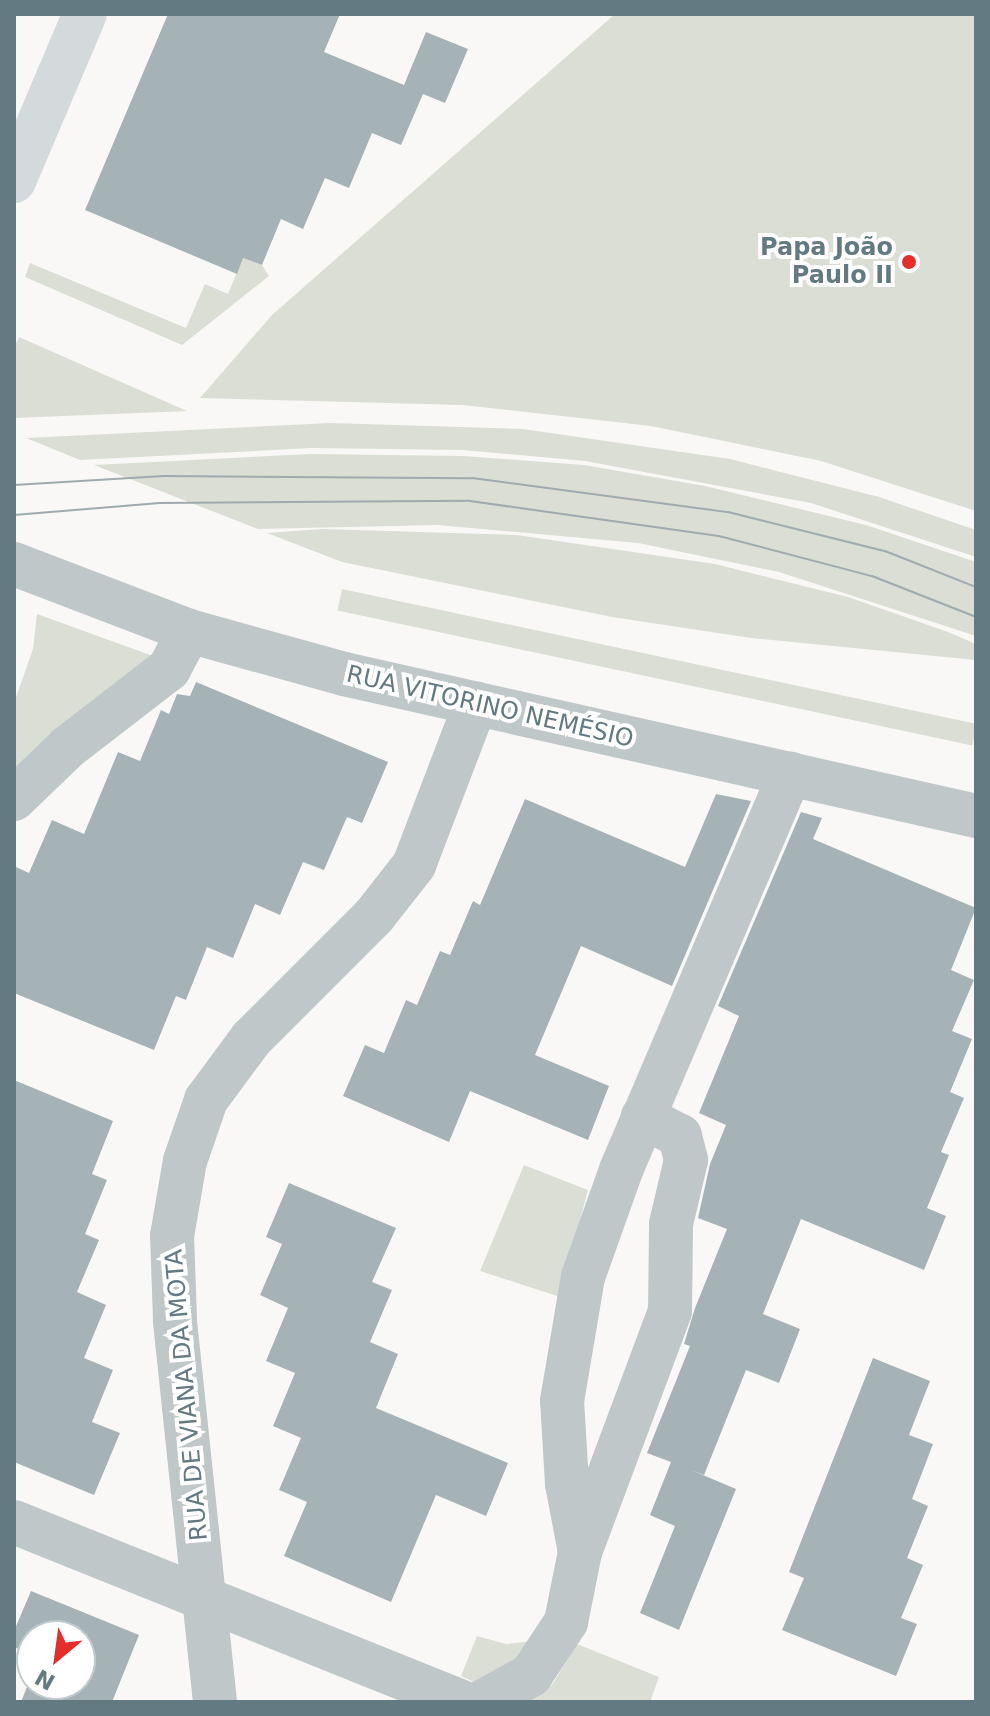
<!DOCTYPE html>
<html>
<head>
<meta charset="utf-8">
<style>
	body { margin:0 }
	#map { position:relative; width:990px; height:1716px; overflow:hidden; background:#f9f8f6; font-family:"DejaVu Sans",sans-serif }
	div>[style] { position:absolute }
	[style*='--x'] { left:calc(var(--x)*1px); top:calc(var(--y)*1px); width:calc(var(--w)*1px); rotate:calc(var(--a)*1deg) }
	.green>* { inset:0; background:#daded5; transform-origin:0 0 }
	.building>* { inset:0; background:#a6b3b6 }
	.street>* { height:44px; margin:-22px; padding:0 22px; transform-origin:22px; border-radius:22px; background:#c0c7c9 }
	.secondary>* { height:44px; margin:-22px; padding:0 22px; transform-origin:22px; border-radius:22px; background:#d4d9dc }
	.tram>* { height:2px; margin:-1px; padding:0 1px; transform-origin:1px; border-radius:1px; background:#9faaae }
	.dots>* { width:22px; height:22px; translate:-50% -50%; box-sizing:border-box; border:4px solid #fff; border-radius:50% }
	span { translate:-50% -50%; white-space:nowrap; text-align:center; line-height:1.15; -webkit-text-stroke:8px #fff; paint-order:stroke }
	.poi-label { font-size:24px; color:#637a82; font-weight:700 }
	.right { translate:-100% -50%; text-align:right }
	.street-label { font-size:24px; color:#637a82 }
	.frame { position:absolute; inset:0; border:16px solid #637a82; pointer-events:none }
	.north { position:absolute; left:16px; top:1620px; width:80px; height:80px; box-sizing:border-box; background:#fff; border:2px solid #c1cacd; border-radius:50%; rotate:209deg; font-size:22px; font-weight:700; line-height:32px; text-align:center; color:#637a82 }
	.north::after { content:''; display:block; margin:auto; width:28px; height:36px; background:#e52e2a; clip-path:polygon(50% 0,100% 100%,50% 72%,0 100%) }
</style>
</head>
<body>
<div id="map">
	<div class="green">
		<div style="clip-path:polygon(615px 14px,976px 14px,976px 511px,821px 461px,651px 426px,462px 405px,200px 398px,272px 315px)"></div>
		<div style="clip-path:polygon(243px 258px,262px 265px,269px 276px,182px 345px,25px 277px,30px 263px,186px 328px,205px 284px,228px 294px)"></div>
		<div style="clip-path:polygon(19px 337px,187px 411px,14px 418px,14px 348px)"></div>
		<div style="clip-path:polygon(330px 423px,523px 429px,730px 459px,879px 497px,976px 530px,976px 557px,811px 503px,585px 461px,463px 450px,312px 448px,80px 460px,26px 438px)"></div>
		<div style="clip-path:polygon(310px 454px,463px 456px,584px 465px,705px 486px,866px 525px,976px 562px,976px 636px,779px 572px,638px 543px,437px 525px,258px 529px,94px 465px)"></div>
		<div style="clip-path:polygon(322px 529px,517px 535px,715px 564px,848px 597px,948px 632px,976px 644px,976px 660px,751px 638px,612px 617px,342px 562px,267px 533px)"></div>
		<div style="left:342px;top:589px;width:649px;height:22px;rotate:12deg"></div>
		<div style="clip-path:polygon(37px 614px,153px 656px,14px 773px,14px 703px,33px 649px)"></div>
		<div style="clip-path:polygon(524px 1165px,588px 1190px,560px 1297px,480px 1271px)"></div>
		<div style="clip-path:polygon(477px 1636px,506px 1644px,533px 1641px,524px 1656px,474px 1682px,461px 1676px)"></div>
		<div style="clip-path:polygon(577px 1644px,659px 1677px,650px 1702px,527px 1702px,552px 1685px)"></div>
	</div>
	<div class="building">
		<div style="clip-path:polygon(168px 14px,340px 14px,324px 52px,404px 85px,426px 32px,468px 49px,445px 103px,423px 94px,401px 145px,372px 133px,349px 188px,325px 178px,303px 229px,281px 219px,262px 265px,243px 258px,237px 274px,85px 210px)"></div>
		<div style="clip-path:polygon(196px 682px,388px 762px,362px 823px,347px 817px,324px 870px,303px 862px,280px 915px,255px 904px,233px 958px,207px 947px,186px 1000px,176px 996px,154px 1050px,14px 993px,14px 866px,29px 873px,52px 820px,84px 834px,118px 752px,140px 761px,161px 710px,169px 714px,177px 694px,190px 696px)"></div>
		<div style="clip-path:polygon(716px 794px,751px 801px,672px 986px,581px 946px,535px 1055px,609px 1086px,588px 1140px,470px 1091px,449px 1142px,343px 1096px,365px 1045px,384px 1053px,406px 1000px,417px 1005px,440px 951px,450px 955px,473px 901px,480px 905px,525px 799px,685px 867px)"></div>
		<div style="clip-path:polygon(801px 812px,822px 818px,813px 839px,976px 908px,951px 970px,974px 980px,952px 1031px,972px 1039px,950px 1092px,964px 1098px,941px 1152px,949px 1155px,927px 1208px,946px 1216px,924px 1270px,801px 1219px,763px 1314px,800px 1329px,779px 1383px,746px 1370px,704px 1475px,691px 1470px,736px 1489px,679px 1630px,640px 1613px,675px 1526px,650px 1515px,671px 1462px,647px 1453px,690px 1346px,684px 1344px,695px 1308px,727px 1229px,698px 1218px,710px 1164px,726px 1125px,699px 1113px,739px 1016px,718px 1006px)"></div>
		<div style="clip-path:polygon(14px 1080px,113px 1121px,92px 1174px,107px 1180px,85px 1234px,99px 1240px,77px 1292px,106px 1305px,84px 1358px,113px 1370px,92px 1422px,120px 1433px,94px 1495px,14px 1462px)"></div>
		<div style="clip-path:polygon(289px 1183px,396px 1228px,372px 1282px,392px 1290px,370px 1342px,398px 1354px,376px 1408px,508px 1463px,486px 1516px,436px 1495px,391px 1602px,284px 1556px,307px 1502px,279px 1490px,301px 1438px,273px 1426px,295px 1373px,266px 1361px,288px 1308px,260px 1295px,282px 1244px,266px 1237px)"></div>
		<div style="clip-path:polygon(873px 1358px,930px 1381px,909px 1435px,933px 1444px,912px 1499px,928px 1506px,907px 1558px,923px 1565px,901px 1618px,917px 1624px,896px 1676px,782px 1630px,804px 1578px,789px 1572px)"></div>
		<div style="clip-path:polygon(31px 1591px,139px 1635px,112px 1702px,21px 1702px,32px 1674px,32px 1684px,80px 1684px,80px 1636px,32px 1636px,32px 1655px,14px 1647px,14px 1631px)"></div>
	</div>
	<div class="street">
		<div style="--x:14;--y:564;--w:187;--a:20.9"></div>
		<div style="--x:189;--y:631;--w:161;--a:15.5"></div>
		<div style="--x:344;--y:674;--w:648;--a:12.66"></div>
		<div style="--x:14;--y:799;--w:75;--a:-43.9"></div>
		<div style="--x:68;--y:747;--w:128;--a:-37.7"></div>
		<div style="--x:169;--y:669;--w:43;--a:-62.2"></div>
		<div style="--x:14;--y:1522;--w:482;--a:21.9"></div>
		<div style="--x:580;--y:1552;--w:257;--a:-69.5"></div>
		<div style="--x:670;--y:1311;--w:87;--a:-89.3"></div>
		<div style="--x:671;--y:1224;--w:66;--a:-76.8"></div>
		<div style="--x:686;--y:1160;--w:25;--a:-104"></div>
		<div style="--x:680;--y:1136;--w:42;--a:-152.8"></div>
		<div style="--x:215;--y:1702;--w:384;--a:-96"></div>
		<div style="--x:175;--y:1320;--w:84;--a:-92"></div>
		<div style="--x:172;--y:1236;--w:76;--a:-80.2"></div>
		<div style="--x:185;--y:1161;--w:65;--a:-71"></div>
		<div style="--x:206;--y:1100;--w:76;--a:-53.6"></div>
		<div style="--x:251;--y:1039;--w:174;--a:-45"></div>
		<div style="--x:374;--y:916;--w:65;--a:-51.9"></div>
		<div style="--x:414;--y:865;--w:173;--a:-69.1"></div>
		<div style="--x:482;--y:1702;--w:56;--a:-28.9"></div>
		<div style="--x:531;--y:1675;--w:64;--a:-56.6"></div>
		<div style="--x:566;--y:1622;--w:71;--a:-78.7"></div>
		<div style="--x:580;--y:1552;--w:69;--a:-100.8"></div>
		<div style="--x:567;--y:1484;--w:83;--a:-93.4"></div>
		<div style="--x:562;--y:1401;--w:126;--a:-80.4"></div>
		<div style="--x:583;--y:1277;--w:114;--a:-70.4"></div>
		<div style="--x:621;--y:1170;--w:431;--a:-66.9"></div>
	</div>
	<div class="secondary">
		<div style="--x:14;--y:181;--w:181;--a:-67"></div>
	</div>
	<div class="tram">
		<div style="--x:14;--y:485;--w:150;--a:-3.4"></div>
		<div style="--x:164;--y:476;--w:308;--a:0.4"></div>
		<div style="--x:472;--y:478;--w:258;--a:7.6"></div>
		<div style="--x:728;--y:512;--w:162;--a:14"></div>
		<div style="--x:885;--y:551;--w:98;--a:21.6"></div>
		<div style="--x:14;--y:515;--w:146;--a:-4.7"></div>
		<div style="--x:160;--y:503;--w:310;--a:-0.4"></div>
		<div style="--x:470;--y:501;--w:251;--a:8"></div>
		<div style="--x:719;--y:536;--w:158;--a:14.7"></div>
		<div style="--x:872;--y:576;--w:112;--a:21.5"></div>
	</div>
	<div class="dots">
		<div style="left:909px;top:262px;background:#e52e2a"></div>
	</div>
	<div class="poi-label">
		<span class="right" style="left:893px;top:262px">Papa João<br>Paulo II</span>
	</div>
	<div class="street-label">
		<span style="left:490px;top:707px;rotate:13deg">RUA VITORINO NEMÉSIO</span>
		<span style="left:187px;top:1395px;rotate:-95deg">RUA DE VIANA DA MOTA</span>
	</div>
	<div class="frame"></div>
	<div class="north">N</div>
</div>
</body>
</html>
